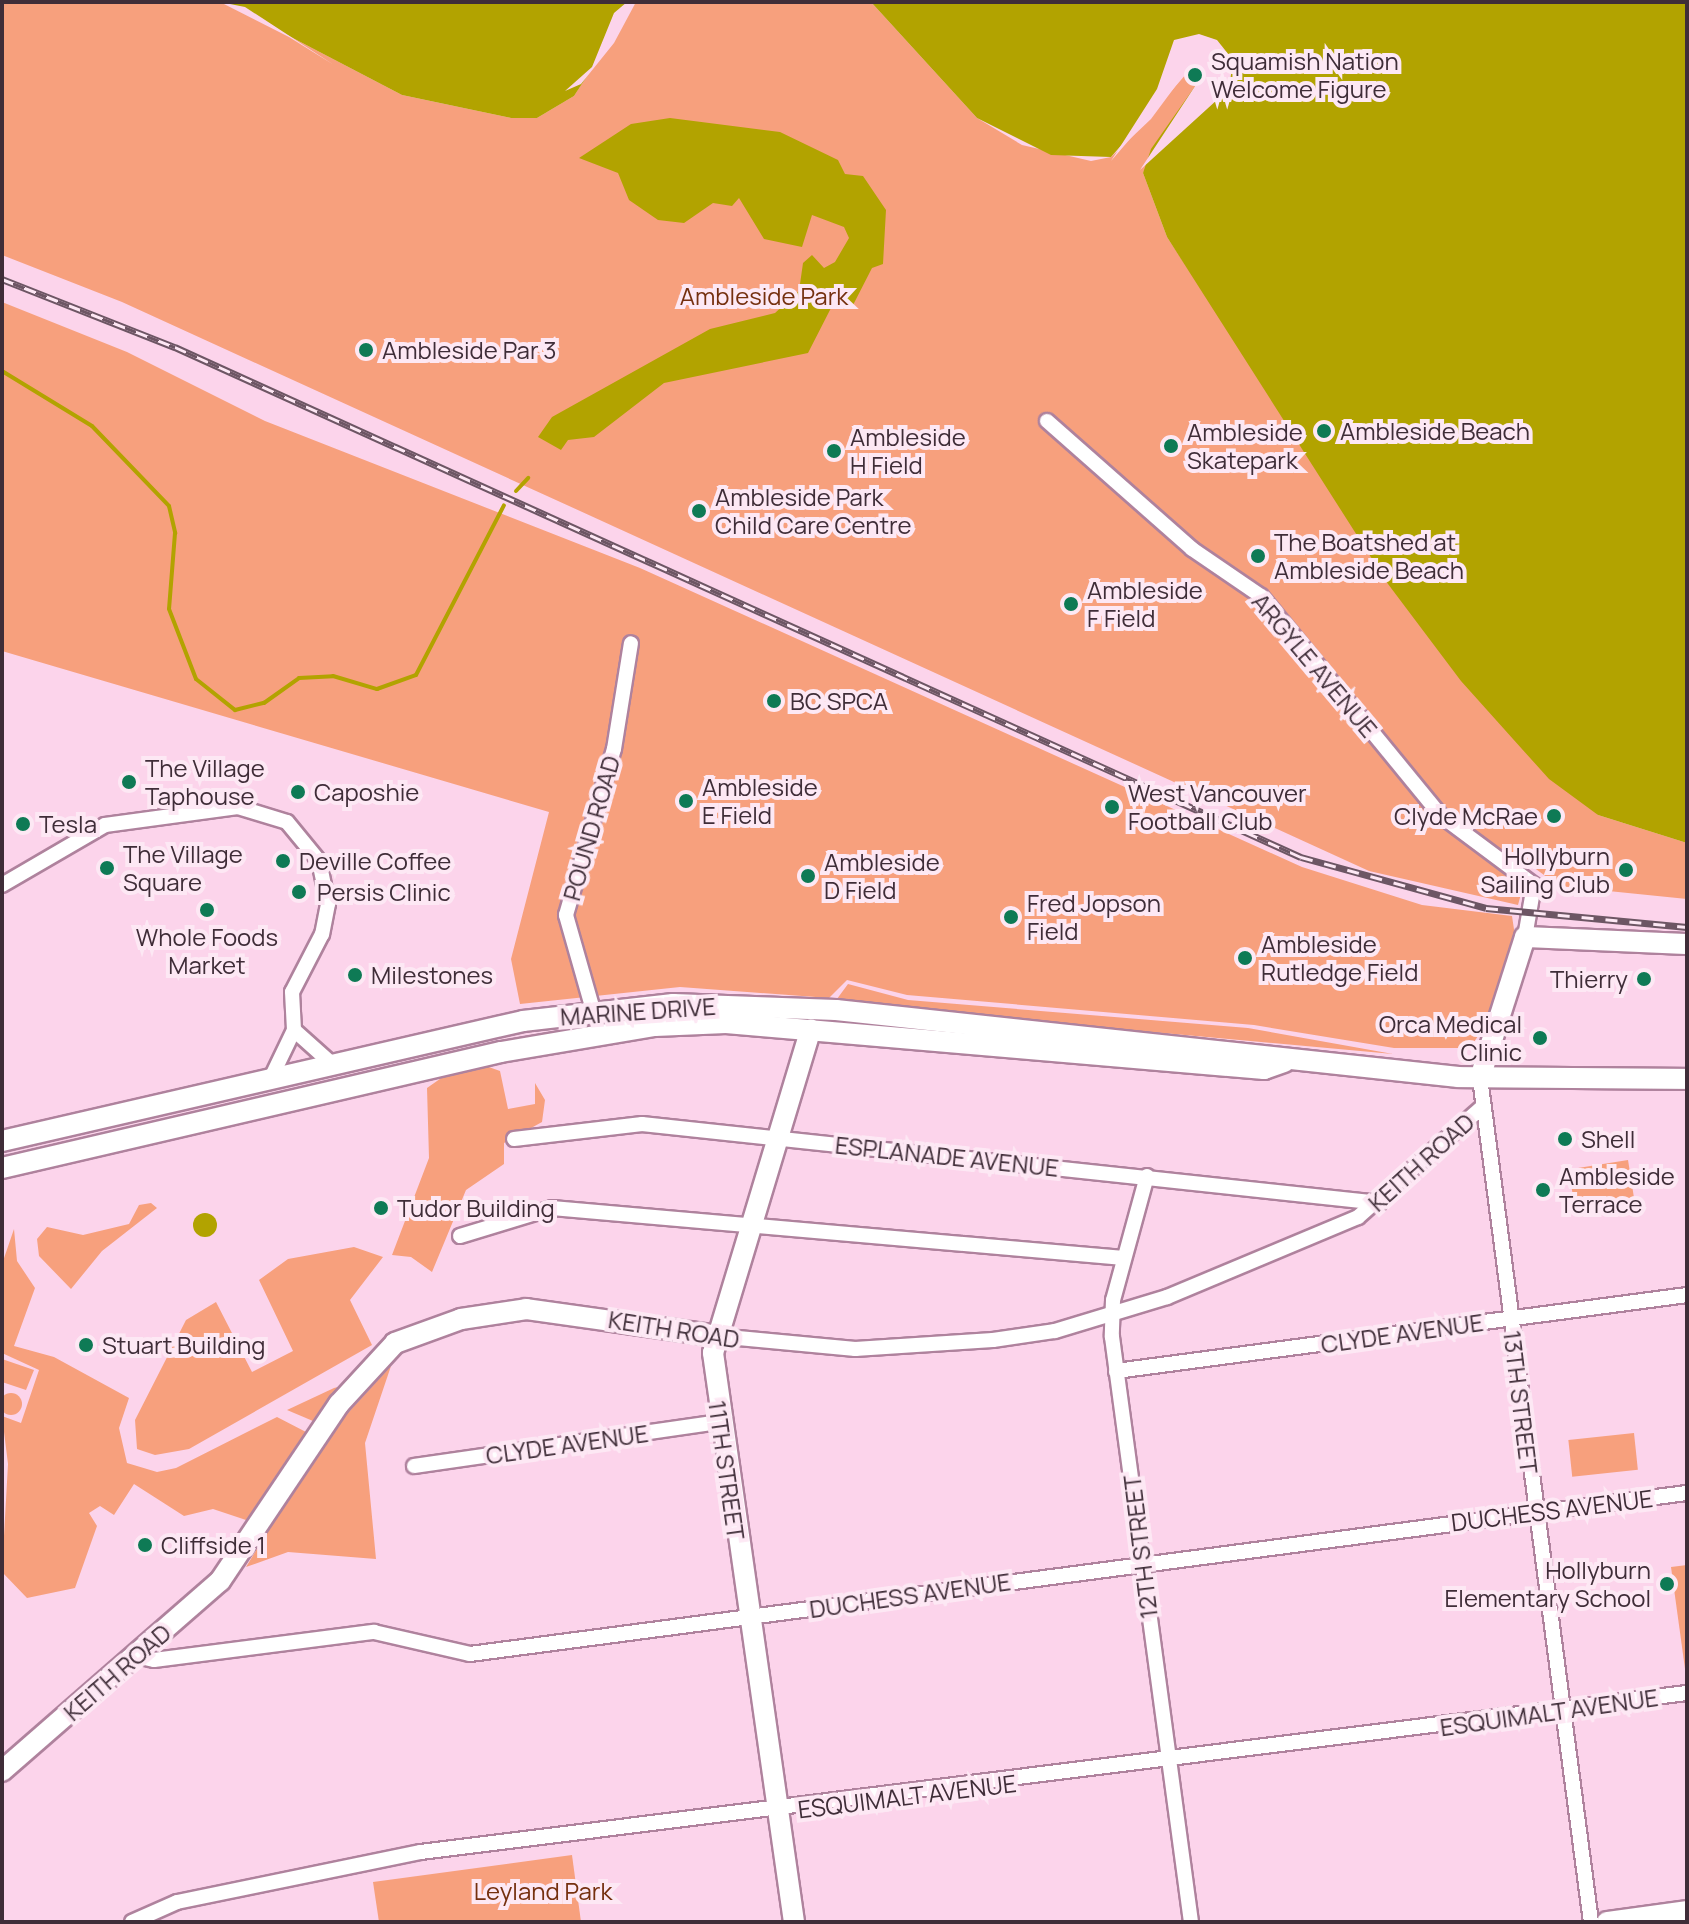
<!DOCTYPE html>
<html>
<head>
<meta charset="utf-8">
<style>
	body { margin:0 }
	#map { position:relative; width:1689px; height:1924px; overflow:hidden; background:#fcd4eb; font-family:Manrope,sans-serif }
	div>[style] { position:absolute }
	[style*='--x'] { left:calc(var(--x)*1px); top:calc(var(--y)*1px); width:calc(var(--w)*1px); rotate:calc(var(--a)*1deg) }
	.green>* { inset:0; background:#f7a07d; transform-origin:0 0 }
	.round { border-radius:50% }
	.water>* { inset:0; background:#b2a300 }
	.pier>* { inset:0; background:#fcd4eb }
	.stream>* { height:4px; margin:-2px; padding:0 2px; transform-origin:2px; border-radius:2px; background:#b2a300 }
	.roads { filter:drop-shadow(2px 0 #af829d) drop-shadow(-2px 0 #af829d) drop-shadow(0 2px #af829d) drop-shadow(0 -2px #af829d) }
	.street>* { height:14px; margin:-7px; padding:0 7px; transform-origin:7px; border-radius:7px; background:#fff }
	.secondary>* { height:20px; margin:-10px; padding:0 10px; transform-origin:10px; border-radius:10px; background:#fff }
	.rail>* { height:7px; margin-top:-3.5px; transform-origin:0; background:repeating-linear-gradient(90deg,#fde8f4 0 12px,#6d5664 0 24px); box-sizing:border-box; border-block:2px solid #6d5664 }
	.dots>* { width:22px; height:22px; translate:-50% -50%; box-sizing:border-box; border:4px solid #fde8f4; border-radius:50% }
	span { translate:-50% -50%; white-space:nowrap; text-align:center; line-height:1.15; -webkit-text-stroke:8px #fde8f4; paint-order:stroke }
	.poi-label { font-size:24px; color:#3f2d38 }
	.left { translate:0 -50%; text-align:left }
	.right { translate:-100% -50%; text-align:right }
	.park-label { font-size:24px; color:#75300f }
	.street-label { font-size:24px; color:#3f2d38 }
	.frame { position:absolute; inset:0; border:4px solid #3f2d38; pointer-events:none }
</style>
</head>
<body>
<div id="map">
	<div class="green">
		<div style="clip-path:polygon(2px 2px,224px 2px,402px 95px,511px 118px,537px 118px,574px 96px,636px 2px,871px 2px,977px 118px,1022px 145px,1091px 161px,1111px 157px,1151px 119px,1194px 61px,1205px 72px,1143px 173px,1167px 237px,1273px 398px,1598px 815px,1687px 843px,1687px 899px,1559px 886px,1529px 864px,1518px 905px,1369px 871px,122px 302px,2px 255px)"></div>
		<div style="clip-path:polygon(2px 302px,127px 352px,265px 421px,640px 568px,1302px 867px,1422px 905px,1512px 916px,1515px 936px,1488px 1021px,1470px 1048px,1394px 1048px,1254px 1025px,907px 995px,847px 980px,829px 998px,680px 987px,520px 1004px,511px 959px,549px 812px,2px 651px)"></div>
		<div style="clip-path:polygon(848px 984px,908px 1000px,1248px 1028px,1393px 1054px,834px 1003px)"></div>
		<div style="clip-path:polygon(486px 1066px,500px 1071px,508px 1109px,535px 1104px,535px 1083px,545px 1100px,542px 1122px,504px 1143px,504px 1164px,466px 1190px,432px 1272px,411px 1257px,392px 1255px,429px 1158px,427px 1088px,447px 1074px)"></div>
		<div style="left:1628px;top:1160px;width:38px;height:60px;rotate:81deg"></div>
		<div style="clip-path:polygon(151px 1203px,157px 1208px,102px 1251px,71px 1289px,39px 1256px,37px 1239px,47px 1227px,83px 1235px,129px 1224px,139px 1205px)"></div>
		<div style="clip-path:polygon(14px 1229px,17px 1261px,35px 1288px,14px 1346px,54px 1357px,129px 1398px,119px 1428px,127px 1463px,157px 1472px,176px 1468px,277px 1417px,306px 1432px,254px 1514px,246px 1520px,213px 1509px,184px 1516px,134px 1484px,114px 1515px,100px 1506px,89px 1513px,97px 1526px,75px 1588px,27px 1598px,2px 1572px,8px 1464px,2px 1416px,21px 1423px,39px 1370px,2px 1353px,2px 1264px)"></div>
		<div style="clip-path:polygon(354px 1247px,383px 1257px,350px 1300px,372px 1345px,189px 1449px,155px 1455px,137px 1449px,135px 1420px,186px 1320px,216px 1302px,252px 1372px,293px 1351px,259px 1280px,288px 1259px)"></div>
		<div style="clip-path:polygon(2px 1359px,34px 1370px,26px 1390px,2px 1382px)"></div>
		<div style="clip-path:polygon(391px 1366px,365px 1443px,376px 1559px,288px 1552px,246px 1567px,323px 1440px)"></div>
		<div style="clip-path:polygon(338px 1387px,313px 1421px,287px 1410px,334px 1388px)"></div>
		<div class="round" style="left:0;top:1393px;width:22px;height:22px"></div>
		<div style="left:1634px;top:1433px;width:37px;height:66px;rotate:84deg"></div>
		<div style="clip-path:polygon(1687px 1565px,1687px 1676px,1686px 1676px,1671px 1567px)"></div>
		<div style="clip-path:polygon(572px 1855px,581px 1922px,379px 1922px,373px 1882px)"></div>
	</div>
	<div class="water">
		<div style="clip-path:polygon(224px 2px,636px 2px,574px 96px,537px 118px,511px 118px,402px 95px)"></div>
		<div style="clip-path:polygon(871px 2px,1687px 2px,1687px 843px,1598px 815px,1549px 779px,1461px 681px,1388px 584px,1167px 237px,1143px 173px,1151px 149px,1205px 72px,1194px 62px,1111px 157px,1051px 155px,977px 118px)"></div>
		<div style="clip-path:polygon(670px 118px,780px 132px,838px 160px,845px 174px,863px 176px,886px 210px,883px 264px,872px 268px,851px 309px,831px 308px,808px 353px,664px 383px,594px 437px,568px 440px,561px 450px,538px 437px,552px 417px,710px 329px,775px 313px,799px 291px,803px 263px,812px 255px,824px 268px,835px 262px,849px 238px,844px 227px,812px 215px,802px 247px,764px 239px,739px 198px,732px 206px,713px 203px,684px 223px,658px 220px,629px 200px,618px 173px,579px 158px,631px 124px)"></div>
		<div class="round" style="left:193px;top:1213px;width:24px;height:24px"></div>
	</div>
	<div class="pier">
		<div style="clip-path:polygon(220px 2px,245px 7px,334px 65px,289px 37px)"></div>
		<div style="clip-path:polygon(627px 2px,636px 2px,614px 43px,581px 84px,565px 91px,592px 67px,614px 13px)"></div>
		<div style="clip-path:polygon(1199px 34px,1217px 40px,1233px 60px,1229px 89px,1140px 170px,1201px 77px,1193px 66px,1111px 161px,1157px 89px,1174px 40px)"></div>
	</div>
	<div class="stream">
		<div style="--x:2;--y:371;--w:105;--a:31.4"></div>
		<div style="--x:92;--y:426;--w:111;--a:46.1"></div>
		<div style="--x:169;--y:506;--w:28;--a:77"></div>
		<div style="--x:175;--y:533;--w:76;--a:94.5"></div>
		<div style="--x:169;--y:609;--w:75;--a:68.9"></div>
		<div style="--x:196;--y:679;--w:50;--a:38.5"></div>
		<div style="--x:235;--y:710;--w:30;--a:-14"></div>
		<div style="--x:264;--y:703;--w:43;--a:-35.5"></div>
		<div style="--x:299;--y:678;--w:34;--a:-3"></div>
		<div style="--x:333;--y:676;--w:46;--a:16.5"></div>
		<div style="--x:377;--y:689;--w:41;--a:-19.7"></div>
		<div style="--x:416;--y:675;--w:191;--a:-62.6"></div>
		<div style="--x:516;--y:491;--w:18;--a:-47"></div>
	</div>
	<div class="roads">
		<div class="street">
			<div style="--x:1047;--y:421;--w:193;--a:41.4"></div>
			<div style="--x:1192;--y:549;--w:83;--a:34.3"></div>
			<div style="--x:1261;--y:596;--w:283;--a:50.7"></div>
			<div style="--x:1440;--y:815;--w:117;--a:36.7"></div>
			<div style="--x:1534;--y:885;--w:53;--a:99.8"></div>
			<div style="--x:2;--y:885;--w:119;--a:-30.2"></div>
			<div style="--x:105;--y:825;--w:134;--a:-7.7"></div>
			<div style="--x:238;--y:807;--w:51;--a:17"></div>
			<div style="--x:287;--y:822;--w:50;--a:50.6"></div>
			<div style="--x:319;--y:861;--w:44;--a:78.2"></div>
			<div style="--x:328;--y:904;--w:31;--a:101"></div>
			<div style="--x:322;--y:934;--w:65;--a:117.3"></div>
			<div style="--x:292;--y:992;--w:38;--a:87"></div>
			<div style="--x:294;--y:1030;--w:53;--a:115.6"></div>
			<div style="--x:593;--y:1010;--w:99;--a:-105.9"></div>
			<div style="--x:566;--y:915;--w:173;--a:-73.9"></div>
			<div style="--x:614;--y:749;--w:107;--a:-80.9"></div>
			<div style="--x:294;--y:1030;--w:51;--a:41.8"></div>
			<div style="--x:1480;--y:1078;--w:851;--a:82.51"></div>
			<div style="--x:514;--y:1139;--w:129;--a:-6.7"></div>
			<div style="--x:642;--y:1124;--w:742;--a:6.11"></div>
			<div style="--x:1147;--y:1176;--w:129;--a:105.3"></div>
			<div style="--x:1113;--y:1300;--w:37;--a:92"></div>
			<div style="--x:1112;--y:1337;--w:590;--a:82.31"></div>
			<div style="--x:460;--y:1236;--w:96;--a:-16.9"></div>
			<div style="--x:552;--y:1208;--w:574;--a:5"></div>
			<div style="--x:717;--y:1336;--w:139;--a:5.4"></div>
			<div style="--x:855;--y:1349;--w:138;--a:-3.7"></div>
			<div style="--x:993;--y:1340;--w:63;--a:-8.3"></div>
			<div style="--x:1055;--y:1331;--w:117;--a:-16.9"></div>
			<div style="--x:1167;--y:1297;--w:207;--a:-22.7"></div>
			<div style="--x:1358;--y:1217;--w:163;--a:-41.5"></div>
			<div style="--x:1116;--y:1371;--w:576;--a:-7.58"></div>
			<div style="--x:414;--y:1466;--w:309;--a:-8.2"></div>
			<div style="--x:136;--y:1656;--w:18;--a:13"></div>
			<div style="--x:154;--y:1660;--w:222;--a:-7.3"></div>
			<div style="--x:374;--y:1632;--w:98;--a:12.9"></div>
			<div style="--x:470;--y:1654;--w:1228;--a:-7.54"></div>
			<div style="--x:132;--y:1922;--w:49;--a:-24"></div>
			<div style="--x:177;--y:1902;--w:249;--a:-11.6"></div>
			<div style="--x:421;--y:1852;--w:1276;--a:-7.16"></div>
		</div>
		<div class="secondary">
			<div style="--x:1480;--y:1078;--w:148;--a:-72.3"></div>
			<div style="--x:1525;--y:937;--w:162;--a:2.5"></div>
			<div style="--x:2;--y:1141;--w:535;--a:-12.97"></div>
			<div style="--x:523;--y:1021;--w:151;--a:-6.5"></div>
			<div style="--x:673;--y:1004;--w:163;--a:2.1"></div>
			<div style="--x:836;--y:1010;--w:626;--a:6.15"></div>
			<div style="--x:1458;--y:1077;--w:229;--a:0.5"></div>
			<div style="--x:2;--y:1168;--w:512;--a:-13.09"></div>
			<div style="--x:501;--y:1052;--w:156;--a:-9.6"></div>
			<div style="--x:655;--y:1026;--w:71;--a:-2.4"></div>
			<div style="--x:726;--y:1023;--w:540;--a:4.89"></div>
			<div style="--x:1264;--y:1069;--w:21;--a:-19"></div>
			<div style="--x:2;--y:1771;--w:289;--a:-41.1"></div>
			<div style="--x:220;--y:1581;--w:213;--a:-56.1"></div>
			<div style="--x:339;--y:1404;--w:83;--a:-47.4"></div>
			<div style="--x:395;--y:1343;--w:70;--a:-20"></div>
			<div style="--x:461;--y:1319;--w:66;--a:-8.7"></div>
			<div style="--x:526;--y:1309;--w:193;--a:8"></div>
			<div style="--x:794;--y:1922;--w:575;--a:-98.1"></div>
			<div style="--x:713;--y:1353;--w:338;--a:-73.2"></div>
			<div style="--x:1607;--y:1922;--w:81;--a:-7.8"></div>
		</div>
	</div>
	<div class="rail">
		<div style="--x:2;--y:279;--w:186;--a:21.5"></div>
		<div style="--x:175;--y:347;--w:1236;--a:24.37"></div>
		<div style="--x:1301;--y:857;--w:192;--a:15.4"></div>
		<div style="--x:1486;--y:908;--w:202;--a:5.4"></div>
	</div>
	<div class="dots">
		<div style="left:1195px;top:75px;background:#0e7a55"></div>
		<div style="left:366px;top:350px;background:#0e7a55"></div>
		<div style="left:1324px;top:431px;background:#0e7a55"></div>
		<div style="left:1171px;top:446px;background:#0e7a55"></div>
		<div style="left:834px;top:451px;background:#0e7a55"></div>
		<div style="left:699px;top:511px;background:#0e7a55"></div>
		<div style="left:1258px;top:556px;background:#0e7a55"></div>
		<div style="left:1071px;top:604px;background:#0e7a55"></div>
		<div style="left:774px;top:701px;background:#0e7a55"></div>
		<div style="left:129px;top:782px;background:#0e7a55"></div>
		<div style="left:298px;top:792px;background:#0e7a55"></div>
		<div style="left:686px;top:801px;background:#0e7a55"></div>
		<div style="left:1112px;top:807px;background:#0e7a55"></div>
		<div style="left:1554px;top:816px;background:#0e7a55"></div>
		<div style="left:23px;top:824px;background:#0e7a55"></div>
		<div style="left:283px;top:861px;background:#0e7a55"></div>
		<div style="left:107px;top:868px;background:#0e7a55"></div>
		<div style="left:1626px;top:870px;background:#0e7a55"></div>
		<div style="left:808px;top:876px;background:#0e7a55"></div>
		<div style="left:299px;top:892px;background:#0e7a55"></div>
		<div style="left:207px;top:910px;background:#0e7a55"></div>
		<div style="left:1011px;top:917px;background:#0e7a55"></div>
		<div style="left:1245px;top:958px;background:#0e7a55"></div>
		<div style="left:355px;top:975px;background:#0e7a55"></div>
		<div style="left:1644px;top:979px;background:#0e7a55"></div>
		<div style="left:1540px;top:1038px;background:#0e7a55"></div>
		<div style="left:1565px;top:1139px;background:#0e7a55"></div>
		<div style="left:1543px;top:1190px;background:#0e7a55"></div>
		<div style="left:381px;top:1208px;background:#0e7a55"></div>
		<div style="left:86px;top:1345px;background:#0e7a55"></div>
		<div style="left:145px;top:1545px;background:#0e7a55"></div>
		<div style="left:1667px;top:1584px;background:#0e7a55"></div>
	</div>
	<div class="poi-label">
		<span class="left" style="left:1211px;top:75px">Squamish Nation<br>Welcome Figure</span>
		<span class="left" style="left:382px;top:350px">Ambleside Par 3</span>
		<span class="left" style="left:1340px;top:431px">Ambleside Beach</span>
		<span class="left" style="left:1187px;top:446px">Ambleside<br>Skatepark</span>
		<span class="left" style="left:850px;top:451px">Ambleside<br>H Field</span>
		<span class="left" style="left:715px;top:511px">Ambleside Park<br>Child Care Centre</span>
		<span class="left" style="left:1274px;top:556px">The Boatshed at<br>Ambleside Beach</span>
		<span class="left" style="left:1087px;top:604px">Ambleside<br>F Field</span>
		<span class="left" style="left:790px;top:701px">BC SPCA</span>
		<span class="left" style="left:145px;top:782px">The Village<br>Taphouse</span>
		<span class="left" style="left:702px;top:801px">Ambleside<br>E Field</span>
		<span class="left" style="left:314px;top:792px">Caposhie</span>
		<span class="left" style="left:1128px;top:807px">West Vancouver<br>Football Club</span>
		<span class="right" style="left:1538px;top:816px">Clyde McRae</span>
		<span class="left" style="left:39px;top:824px">Tesla</span>
		<span class="left" style="left:123px;top:868px">The Village<br>Square</span>
		<span class="right" style="left:1610px;top:870px">Hollyburn<br>Sailing Club</span>
		<span class="left" style="left:299px;top:861px">Deville Coffee</span>
		<span class="left" style="left:824px;top:876px">Ambleside<br>D Field</span>
		<span class="left" style="left:317px;top:892px">Persis Clinic</span>
		<span class="left" style="left:1027px;top:917px">Fred Jopson<br>Field</span>
		<span style="left:207px;top:951px">Whole Foods<br>Market</span>
		<span class="left" style="left:1261px;top:958px">Ambleside<br>Rutledge Field</span>
		<span class="left" style="left:371px;top:975px">Milestones</span>
		<span class="right" style="left:1628px;top:979px">Thierry</span>
		<span class="right" style="left:1522px;top:1038px">Orca Medical<br>Clinic</span>
		<span class="left" style="left:1581px;top:1139px">Shell</span>
		<span class="left" style="left:1559px;top:1190px">Ambleside<br>Terrace</span>
		<span class="left" style="left:397px;top:1208px">Tudor Building</span>
		<span class="left" style="left:102px;top:1345px">Stuart Building</span>
		<span class="left" style="left:161px;top:1545px">Cliffside 1</span>
		<span class="right" style="left:1651px;top:1584px">Hollyburn<br>Elementary School</span>
	</div>
	<div class="park-label">
		<span style="left:764px;top:296px">Ambleside Park</span>
		<span style="left:543px;top:1891px">Leyland Park</span>
	</div>
	<div class="street-label">
		<span style="left:1315px;top:665px;rotate:50deg">ARGYLE AVENUE</span>
		<span style="left:591px;top:828px;rotate:-74deg">POUND ROAD</span>
		<span style="left:638px;top:1011px;rotate:-4deg">MARINE DRIVE</span>
		<span style="left:947px;top:1156px;rotate:6deg">ESPLANADE AVENUE</span>
		<span style="left:1421px;top:1162px;rotate:-42deg">KEITH ROAD</span>
		<span style="left:674px;top:1329px;rotate:9deg">KEITH ROAD</span>
		<span style="left:1402px;top:1333px;rotate:-8deg">CLYDE AVENUE</span>
		<span style="left:1521px;top:1402px;rotate:83deg">13TH STREET</span>
		<span style="left:567px;top:1444px;rotate:-8deg">CLYDE AVENUE</span>
		<span style="left:727px;top:1470px;rotate:82deg">11TH STREET</span>
		<span style="left:1552px;top:1510px;rotate:-7deg">DUCHESS AVENUE</span>
		<span style="left:1140px;top:1547px;rotate:-97deg">12TH STREET</span>
		<span style="left:910px;top:1595px;rotate:-8deg">DUCHESS AVENUE</span>
		<span style="left:117px;top:1672px;rotate:-41deg">KEITH ROAD</span>
		<span style="left:1549px;top:1712px;rotate:-8deg">ESQUIMALT AVENUE</span>
		<span style="left:907px;top:1796px;rotate:-7deg">ESQUIMALT AVENUE</span>
	</div>
	<div class="frame"></div>
</div>
</body>
</html>
